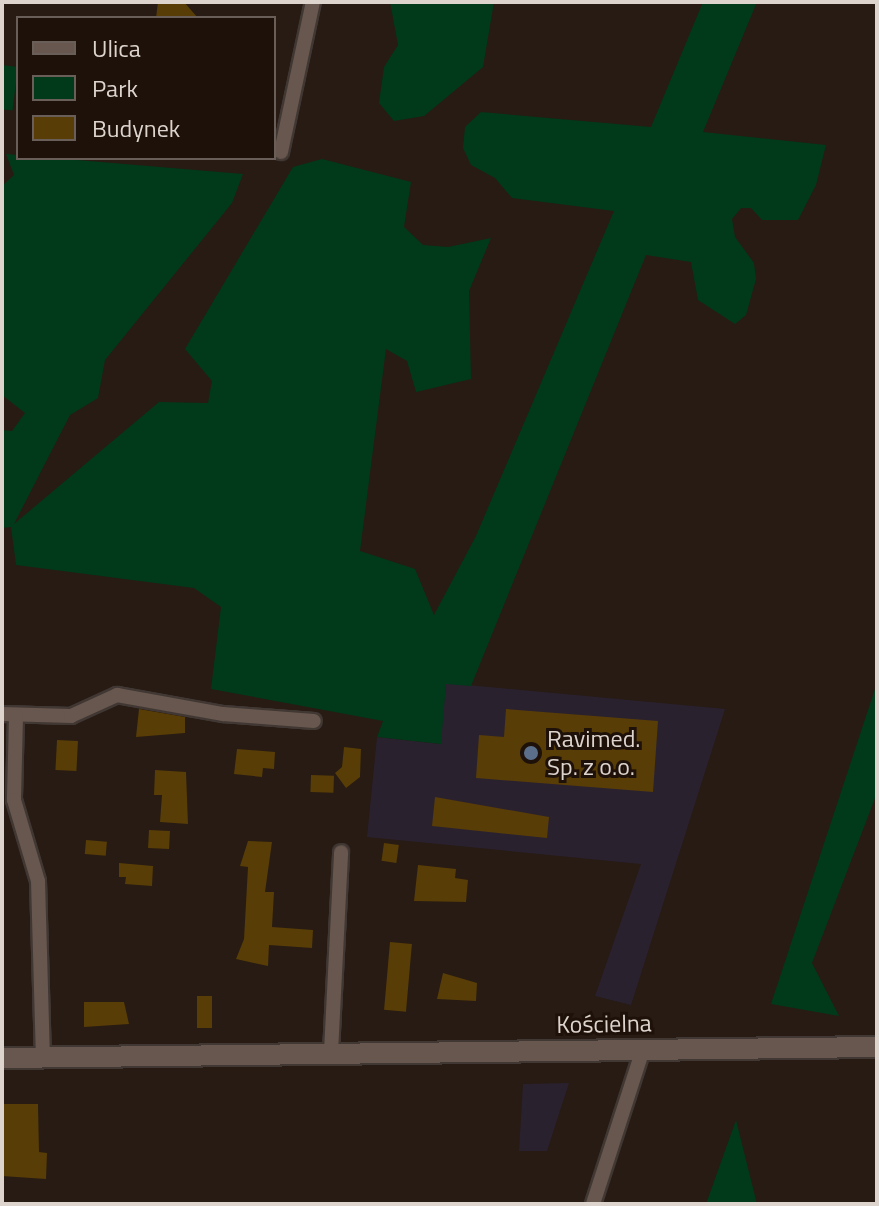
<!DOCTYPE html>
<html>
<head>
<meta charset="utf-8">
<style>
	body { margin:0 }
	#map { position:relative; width:879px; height:1206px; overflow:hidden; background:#271b13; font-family:"Titillium Web",sans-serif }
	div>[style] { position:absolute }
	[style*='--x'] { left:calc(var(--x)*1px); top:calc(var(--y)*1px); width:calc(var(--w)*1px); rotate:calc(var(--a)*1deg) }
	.industrial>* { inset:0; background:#2a212f }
	.green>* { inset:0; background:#003a1a; transform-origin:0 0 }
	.building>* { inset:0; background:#583d07; transform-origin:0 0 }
	.roads { filter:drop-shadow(2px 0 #413733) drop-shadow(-2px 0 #413733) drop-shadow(0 2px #413733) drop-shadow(0 -2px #413733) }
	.street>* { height:14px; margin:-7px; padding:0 7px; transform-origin:7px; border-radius:7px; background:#67574e }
	.secondary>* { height:20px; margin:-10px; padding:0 10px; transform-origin:10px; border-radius:10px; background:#67574e }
	.dots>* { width:22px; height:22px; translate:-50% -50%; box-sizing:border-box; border:4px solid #1e110a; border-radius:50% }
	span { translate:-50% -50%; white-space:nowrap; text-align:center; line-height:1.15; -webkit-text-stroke:6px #1e110a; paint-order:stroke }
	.poi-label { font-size:24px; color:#ddd4ce }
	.left { translate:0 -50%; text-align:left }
	.street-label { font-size:24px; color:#ddd4ce }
	.frame { position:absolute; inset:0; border:4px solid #ddd4ce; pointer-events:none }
	.legend { position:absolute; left:16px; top:16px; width:260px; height:144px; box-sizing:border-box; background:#1e110a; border:2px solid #6a5f58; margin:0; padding:10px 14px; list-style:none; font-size:24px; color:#ddd4ce }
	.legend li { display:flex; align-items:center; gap:16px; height:40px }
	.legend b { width:40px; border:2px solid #6a5f58 }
</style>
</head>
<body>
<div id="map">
	<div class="industrial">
		<div style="clip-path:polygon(446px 683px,725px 709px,631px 1005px,595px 996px,641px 864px,367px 837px,377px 737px,440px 744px)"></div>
		<div style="clip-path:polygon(569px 1083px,547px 1151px,519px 1151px,523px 1084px)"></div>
	</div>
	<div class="green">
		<div style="clip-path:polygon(390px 2px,494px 2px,483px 67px,424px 116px,394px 121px,379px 103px,384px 67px,398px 45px)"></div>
		<div style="clip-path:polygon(703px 2px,757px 2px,703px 132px,826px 145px,816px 185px,798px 220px,762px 220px,751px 208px,741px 208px,732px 219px,735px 237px,754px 263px,756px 279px,746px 315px,735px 324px,698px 300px,691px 262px,646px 255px,471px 686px,446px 684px,441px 744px,377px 737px,383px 721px,211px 689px,221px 607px,194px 588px,16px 565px,11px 527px,2px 528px,2px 430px,12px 431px,25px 413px,2px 395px,2px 186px,14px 175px,6px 154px,243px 174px,232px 203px,105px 360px,98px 398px,70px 415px,14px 524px,159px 402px,208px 403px,212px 381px,185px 349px,293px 167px,322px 159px,411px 182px,404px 227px,423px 245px,448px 247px,491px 238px,469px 291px,471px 379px,416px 392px,407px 361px,386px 349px,360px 551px,415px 569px,434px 615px,476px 536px,614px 211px,512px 198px,495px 178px,471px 165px,463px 148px,465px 127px,481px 112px,651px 127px)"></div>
		<div style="left:2px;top:65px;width:16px;height:44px;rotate:7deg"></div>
		<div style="clip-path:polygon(877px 683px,877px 793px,812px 963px,839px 1016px,771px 1004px)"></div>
		<div style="clip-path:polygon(736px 1120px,757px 1204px,706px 1204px)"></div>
	</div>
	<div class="building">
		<div style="clip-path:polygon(158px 2px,184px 2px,198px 18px,156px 18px)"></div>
		<div style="clip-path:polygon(139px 709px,185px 717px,185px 733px,136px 737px)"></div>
		<div style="clip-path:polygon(506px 709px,658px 721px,653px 792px,476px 778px,479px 735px,504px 737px)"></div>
		<div style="left:57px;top:740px;width:21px;height:30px;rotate:3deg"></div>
		<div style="clip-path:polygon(344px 747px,361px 749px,360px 777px,346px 788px,335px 773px,342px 767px)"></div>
		<div style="clip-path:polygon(237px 749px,275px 752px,274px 769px,263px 768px,262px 777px,234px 774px)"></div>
		<div style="clip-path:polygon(155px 770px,186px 772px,188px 824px,160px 822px,162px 795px,154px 795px)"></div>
		<div style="left:311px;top:775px;width:23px;height:17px;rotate:2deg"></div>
		<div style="clip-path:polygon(435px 797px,549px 817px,547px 838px,432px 826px)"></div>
		<div style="left:149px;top:830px;width:21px;height:18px;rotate:3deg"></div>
		<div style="left:86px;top:840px;width:21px;height:14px;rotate:5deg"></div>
		<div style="clip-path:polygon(248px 841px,272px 842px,265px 892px,274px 892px,272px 927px,313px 930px,312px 948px,269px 945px,268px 966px,236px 959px,244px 939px,248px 867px,240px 866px)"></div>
		<div style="left:384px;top:843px;width:15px;height:18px;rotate:8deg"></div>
		<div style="clip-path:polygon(119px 863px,153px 866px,152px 886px,125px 884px,126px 877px,119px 877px)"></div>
		<div style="clip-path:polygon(418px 865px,456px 869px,455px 878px,468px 880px,466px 902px,414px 901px)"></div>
		<div style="left:390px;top:942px;width:22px;height:68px;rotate:5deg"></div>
		<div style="clip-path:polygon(443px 973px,477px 983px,476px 1001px,437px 999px)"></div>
		<div style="left:197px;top:996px;width:15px;height:32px"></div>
		<div style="clip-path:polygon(84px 1002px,124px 1002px,129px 1024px,84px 1027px)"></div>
		<div style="clip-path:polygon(2px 1104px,38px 1104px,39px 1152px,47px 1153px,46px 1179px,2px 1176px)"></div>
	</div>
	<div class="roads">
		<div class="street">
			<div style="--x:281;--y:152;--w:153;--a:-78"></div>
			<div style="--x:2;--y:714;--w:69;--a:1.7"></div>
			<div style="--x:71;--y:716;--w:51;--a:-24.5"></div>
			<div style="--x:117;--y:695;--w:108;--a:10.2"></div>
			<div style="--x:223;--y:714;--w:91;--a:4.4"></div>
			<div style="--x:16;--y:716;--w:84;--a:91.4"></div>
			<div style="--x:14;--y:800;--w:84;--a:73.5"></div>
			<div style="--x:38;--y:881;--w:177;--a:88.4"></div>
			<div style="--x:331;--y:1052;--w:200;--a:-87.1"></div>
			<div style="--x:593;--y:1204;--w:163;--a:-72.1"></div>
		</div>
		<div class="secondary">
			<div style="--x:2;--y:1058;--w:875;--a:-0.72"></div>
		</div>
	</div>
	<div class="dots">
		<div style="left:531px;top:753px;background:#5c6f8a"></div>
	</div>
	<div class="poi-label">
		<span class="left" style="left:547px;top:753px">Ravimed.<br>Sp. z o.o.</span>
	</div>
	<div class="street-label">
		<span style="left:604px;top:1024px;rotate:-1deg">Kościelna</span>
	</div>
	<div class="frame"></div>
	<ul class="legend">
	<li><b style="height:10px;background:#67574e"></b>Ulica</li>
	<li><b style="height:22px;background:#003a1a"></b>Park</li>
	<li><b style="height:22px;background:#583d07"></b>Budynek</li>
	</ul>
</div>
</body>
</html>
